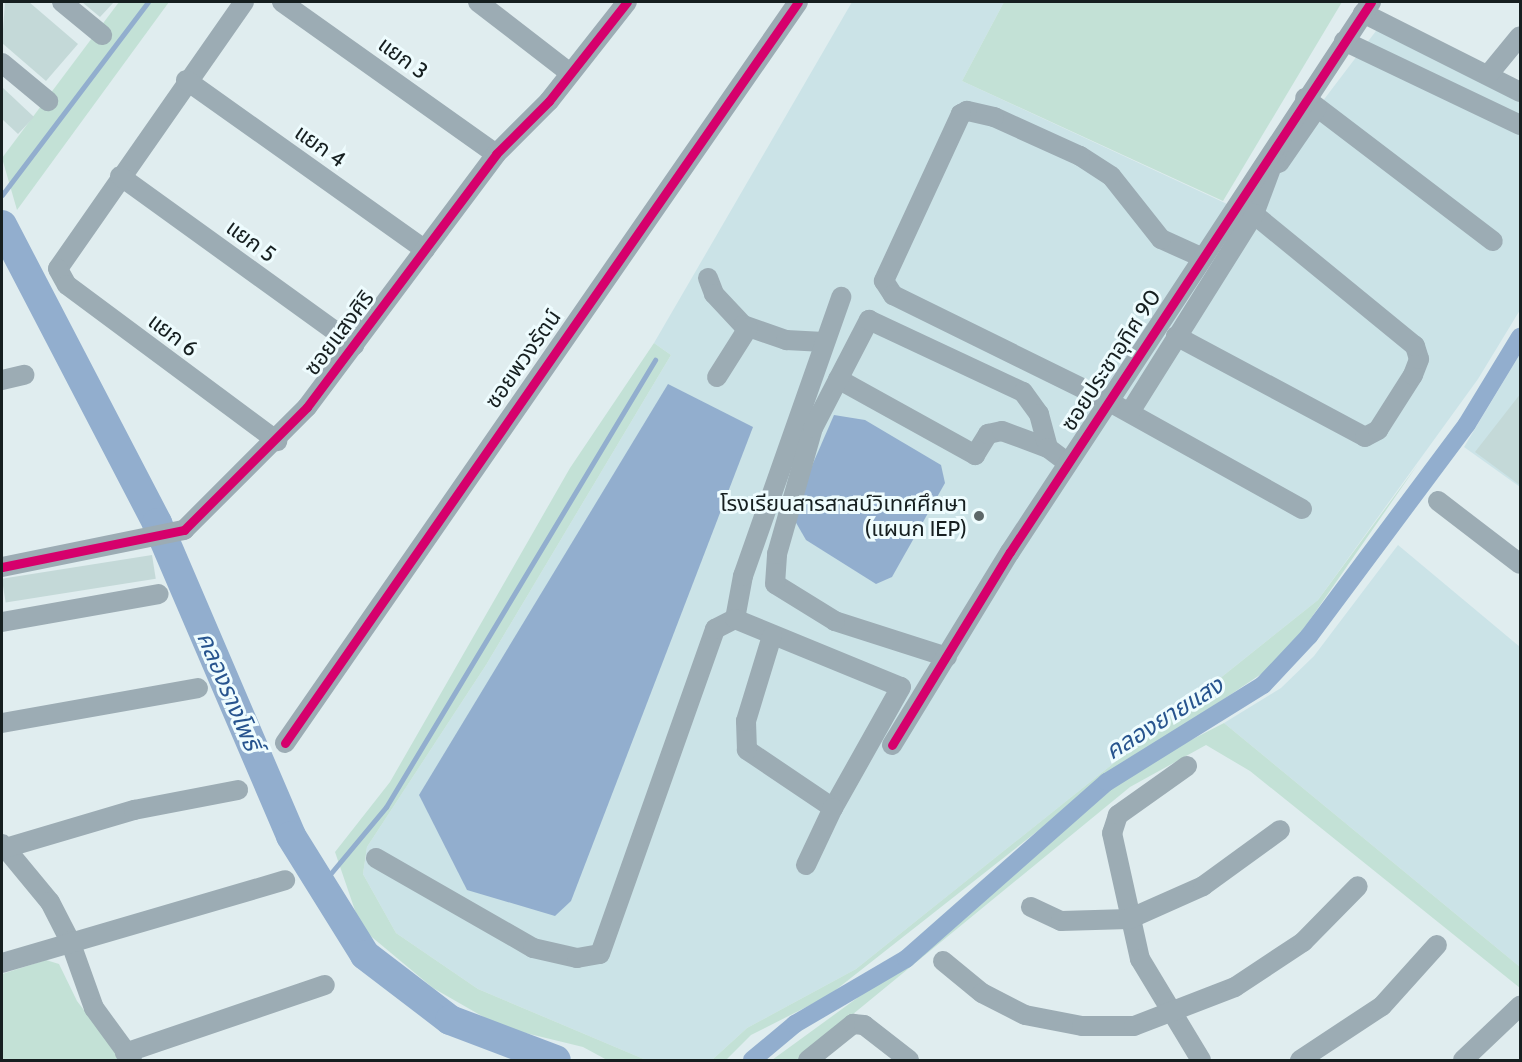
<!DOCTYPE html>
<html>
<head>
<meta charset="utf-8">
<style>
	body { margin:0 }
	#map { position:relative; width:1522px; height:1062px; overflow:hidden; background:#e0edef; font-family:Cabin,"Noto Sans Thai",sans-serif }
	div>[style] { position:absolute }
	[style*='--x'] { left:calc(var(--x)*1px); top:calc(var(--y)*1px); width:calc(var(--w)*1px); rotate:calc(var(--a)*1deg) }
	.built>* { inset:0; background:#cbe3e7 }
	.green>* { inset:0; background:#c3e1d6 }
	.water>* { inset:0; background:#92aece }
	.stream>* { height:5px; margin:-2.5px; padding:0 2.5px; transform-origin:2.5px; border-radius:2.5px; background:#92aece }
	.canal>* { height:18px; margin:-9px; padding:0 9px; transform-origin:9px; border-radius:9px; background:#92aece }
	.river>* { height:30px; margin:-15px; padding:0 15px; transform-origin:15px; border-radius:15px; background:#92aece }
	.building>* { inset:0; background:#c4d9d8; transform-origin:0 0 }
	.minor>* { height:20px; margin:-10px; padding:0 10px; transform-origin:10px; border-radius:10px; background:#9cacb4 }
	.cycleway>* { height:9px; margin:-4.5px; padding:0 4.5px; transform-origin:4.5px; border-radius:4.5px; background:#d6006c }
	.dots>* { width:16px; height:16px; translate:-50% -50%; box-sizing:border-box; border:3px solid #eefcfe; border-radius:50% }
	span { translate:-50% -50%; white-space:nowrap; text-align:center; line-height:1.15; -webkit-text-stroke:6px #eefcfe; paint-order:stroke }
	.street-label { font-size:22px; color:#161f20 }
	.poi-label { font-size:22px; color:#161f20 }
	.right { translate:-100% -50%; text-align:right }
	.water-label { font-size:24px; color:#27548e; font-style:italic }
	.frame { position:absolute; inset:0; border:3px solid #161f20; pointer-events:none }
</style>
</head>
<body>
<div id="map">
	<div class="built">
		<div style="clip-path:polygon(852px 2px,1004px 2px,962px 81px,1240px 210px,1379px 27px,1520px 95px,1520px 310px,1478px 379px,1318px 600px,856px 969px,747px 1028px,712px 1060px,646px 1060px,478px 989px,396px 933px,363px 874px,367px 847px,486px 665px,671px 355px,654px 343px)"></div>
		<div style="clip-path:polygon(1520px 354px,1520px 487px,1464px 447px)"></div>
		<div style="clip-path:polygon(1398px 545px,1520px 647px,1520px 967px,1224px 723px,1281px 688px,1314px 656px)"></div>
	</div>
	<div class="green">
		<div style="clip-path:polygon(119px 2px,169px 2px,17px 210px,2px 158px)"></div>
		<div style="clip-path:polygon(1004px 2px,1342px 2px,1223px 201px,962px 81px)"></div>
		<div style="clip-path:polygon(654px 343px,671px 355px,486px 665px,367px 847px,363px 874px,396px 933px,478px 989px,646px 1060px,607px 1060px,583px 1047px,501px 1027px,433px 988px,361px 928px,335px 852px,390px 782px,570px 468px)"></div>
		<div style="clip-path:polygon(1418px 464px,1282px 660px,1096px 785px,828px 996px,751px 1035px,726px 1060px,712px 1060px,747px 1028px,856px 969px,1318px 600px)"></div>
		<div style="clip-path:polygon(1224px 723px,1520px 967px,1520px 988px,1250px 771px,1206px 745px,1130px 787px,797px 1060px,772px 1060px,886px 977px,1121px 776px)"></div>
		<div style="clip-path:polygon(46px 960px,59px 964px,77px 1001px,122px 1060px,2px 1060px,2px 974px)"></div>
	</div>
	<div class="water">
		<div style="clip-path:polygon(668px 384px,753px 427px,571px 901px,555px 916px,467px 890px,419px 795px)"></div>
		<div style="clip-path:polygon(834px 415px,865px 420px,941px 465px,945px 483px,892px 577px,876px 584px,806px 540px,791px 514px)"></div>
	</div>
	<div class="stream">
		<div style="--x:2;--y:195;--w:242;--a:-52.9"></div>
		<div style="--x:321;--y:885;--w:102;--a:-50.2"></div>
		<div style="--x:386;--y:807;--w:522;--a:-58.96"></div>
	</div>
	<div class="canal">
		<div style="--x:752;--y:1060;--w:56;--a:-39.9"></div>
		<div style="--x:795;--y:1024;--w:129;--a:-30.4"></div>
		<div style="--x:906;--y:959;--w:268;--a:-41.4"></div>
		<div style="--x:1107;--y:782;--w:184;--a:-31.9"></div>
		<div style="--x:1263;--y:685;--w:67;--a:-46.8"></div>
		<div style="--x:1309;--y:636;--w:264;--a:-53.3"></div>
		<div style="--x:1467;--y:424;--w:102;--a:-58.7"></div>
	</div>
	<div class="river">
		<div style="--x:2;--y:225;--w:336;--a:62.5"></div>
		<div style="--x:157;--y:523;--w:340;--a:66.8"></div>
		<div style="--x:291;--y:836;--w:140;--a:58.1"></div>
		<div style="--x:365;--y:955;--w:107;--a:37.4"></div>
		<div style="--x:450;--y:1020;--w:113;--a:20.7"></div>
	</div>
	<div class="building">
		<div style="clip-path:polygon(5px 2px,29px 2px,78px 44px,46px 81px,2px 43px)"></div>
		<div style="clip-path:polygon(82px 2px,114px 2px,100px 17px)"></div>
		<div style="clip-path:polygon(2px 87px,34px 117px,18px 134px,2px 119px)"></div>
		<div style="clip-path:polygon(1521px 393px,1521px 486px,1475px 452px)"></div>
		<div style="left:152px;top:555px;width:24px;height:152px;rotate:81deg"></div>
	</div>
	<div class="minor">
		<div style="--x:62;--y:2;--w:52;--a:39.5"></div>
		<div style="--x:244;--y:2;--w:325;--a:124.9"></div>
		<div style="--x:58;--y:269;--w:18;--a:61"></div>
		<div style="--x:67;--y:285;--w:262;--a:36.6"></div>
		<div style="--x:282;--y:2;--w:262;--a:35.4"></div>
		<div style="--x:478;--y:2;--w:116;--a:37.7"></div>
		<div style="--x:1363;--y:13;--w:176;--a:26.7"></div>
		<div style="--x:1344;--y:41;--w:195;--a:25.5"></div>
		<div style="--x:2;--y:63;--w:60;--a:39.6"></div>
		<div style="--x:1488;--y:75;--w:50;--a:-50.6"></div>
		<div style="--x:186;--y:80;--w:293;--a:35.4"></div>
		<div style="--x:1305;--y:98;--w:236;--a:37.3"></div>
		<div style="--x:1279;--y:163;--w:67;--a:-55.4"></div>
		<div style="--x:120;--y:176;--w:289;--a:35.8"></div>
		<div style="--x:1201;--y:257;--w:44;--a:-155.8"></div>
		<div style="--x:1161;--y:239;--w:80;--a:-128.4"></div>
		<div style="--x:1111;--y:176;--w:37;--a:-147"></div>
		<div style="--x:1080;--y:156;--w:94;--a:-155.6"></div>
		<div style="--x:994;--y:117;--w:28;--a:-167"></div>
		<div style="--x:967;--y:111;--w:7;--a:153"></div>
		<div style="--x:961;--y:114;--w:184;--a:114.8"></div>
		<div style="--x:884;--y:281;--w:17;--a:57"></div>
		<div style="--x:893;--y:295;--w:240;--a:26.2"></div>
		<div style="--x:1108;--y:401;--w:222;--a:29.1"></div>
		<div style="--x:708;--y:278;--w:17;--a:69"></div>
		<div style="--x:714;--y:294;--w:42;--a:46.9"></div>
		<div style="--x:743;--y:325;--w:46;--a:19.2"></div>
		<div style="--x:786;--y:340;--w:38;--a:3"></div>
		<div style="--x:1176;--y:336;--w:214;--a:28.1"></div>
		<div style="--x:1365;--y:437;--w:15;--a:-28"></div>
		<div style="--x:1378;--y:430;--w:65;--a:-57.5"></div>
		<div style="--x:1413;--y:375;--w:17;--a:-69"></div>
		<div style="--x:1419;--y:359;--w:14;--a:-107"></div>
		<div style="--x:1415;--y:346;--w:208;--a:-140.7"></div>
		<div style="--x:1254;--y:214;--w:75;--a:-69.6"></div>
		<div style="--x:717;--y:377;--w:58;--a:-57.7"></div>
		<div style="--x:838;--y:379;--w:157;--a:29"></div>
		<div style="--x:975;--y:455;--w:25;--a:-58"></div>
		<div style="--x:988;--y:434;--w:14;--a:-12"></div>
		<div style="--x:1002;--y:431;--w:49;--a:20.3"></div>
		<div style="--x:2;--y:380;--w:23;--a:-13"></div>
		<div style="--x:1130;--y:412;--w:234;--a:-57.9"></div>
		<div style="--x:1438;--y:501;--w:103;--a:37.5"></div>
		<div style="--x:2;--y:567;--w:186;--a:-11.5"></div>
		<div style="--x:184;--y:530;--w:174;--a:-45"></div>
		<div style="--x:307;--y:407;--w:316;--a:-53.2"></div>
		<div style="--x:496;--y:154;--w:75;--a:-45"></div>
		<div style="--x:549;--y:101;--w:126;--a:-51.8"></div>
		<div style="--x:735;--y:619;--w:44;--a:-79.5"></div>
		<div style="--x:743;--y:576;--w:296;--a:-70.6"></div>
		<div style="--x:2;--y:622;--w:159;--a:-10.1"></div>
		<div style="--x:947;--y:657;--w:118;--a:-162.2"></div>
		<div style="--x:835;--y:621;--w:70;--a:-148.3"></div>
		<div style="--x:775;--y:584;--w:30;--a:-86"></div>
		<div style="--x:777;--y:554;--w:131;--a:-74.1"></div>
		<div style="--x:813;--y:428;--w:122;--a:-62.6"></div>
		<div style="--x:869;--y:320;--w:170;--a:25.1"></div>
		<div style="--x:1023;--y:392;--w:27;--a:54"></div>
		<div style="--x:1039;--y:414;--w:35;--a:75"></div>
		<div style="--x:1048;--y:448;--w:25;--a:37"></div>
		<div style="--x:2;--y:723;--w:199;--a:-10.1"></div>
		<div style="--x:285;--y:743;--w:901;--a:-55.3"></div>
		<div style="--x:892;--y:745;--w:226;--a:-58.6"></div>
		<div style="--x:1010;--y:552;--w:658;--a:-56.72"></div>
		<div style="--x:1187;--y:766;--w:85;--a:144.6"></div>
		<div style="--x:1118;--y:815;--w:19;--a:108"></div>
		<div style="--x:1112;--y:833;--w:129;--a:77.5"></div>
		<div style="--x:1140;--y:959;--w:118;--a:58.9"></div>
		<div style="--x:2;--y:844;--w:75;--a:50.4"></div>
		<div style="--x:50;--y:902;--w:44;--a:62.9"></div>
		<div style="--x:70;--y:941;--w:71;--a:70.3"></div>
		<div style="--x:94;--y:1008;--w:64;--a:53.8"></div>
		<div style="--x:2;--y:849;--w:138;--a:-16.5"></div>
		<div style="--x:134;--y:810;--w:106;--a:-10.9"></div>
		<div style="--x:376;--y:858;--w:181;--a:29.8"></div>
		<div style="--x:533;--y:948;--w:45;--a:12.8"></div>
		<div style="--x:577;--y:958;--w:23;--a:-10"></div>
		<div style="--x:600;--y:954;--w:345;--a:-70.5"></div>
		<div style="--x:715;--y:629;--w:22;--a:-27"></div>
		<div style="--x:735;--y:619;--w:179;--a:22.3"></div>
		<div style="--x:901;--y:687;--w:139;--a:119.3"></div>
		<div style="--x:833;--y:808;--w:104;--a:-146"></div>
		<div style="--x:747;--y:750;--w:29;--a:-92"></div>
		<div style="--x:746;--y:721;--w:89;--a:-73"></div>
		<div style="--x:806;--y:865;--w:63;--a:-64.7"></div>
		<div style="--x:1031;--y:907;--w:33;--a:25"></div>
		<div style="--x:1061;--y:921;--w:68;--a:-1.7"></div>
		<div style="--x:1129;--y:919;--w:81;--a:-24"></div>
		<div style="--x:1203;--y:886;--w:95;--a:-36"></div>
		<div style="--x:943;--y:961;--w:50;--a:39.4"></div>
		<div style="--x:982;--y:993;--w:48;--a:27.1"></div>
		<div style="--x:1025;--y:1015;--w:58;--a:10.9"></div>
		<div style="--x:1082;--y:1026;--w:52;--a:0"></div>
		<div style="--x:1134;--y:1026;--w:108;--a:-21.1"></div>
		<div style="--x:1235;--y:987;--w:82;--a:-33.5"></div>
		<div style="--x:1303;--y:942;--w:78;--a:-45.5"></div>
		<div style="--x:2;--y:963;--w:295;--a:-16.3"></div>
		<div style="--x:125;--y:1053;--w:211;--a:-18.8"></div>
		<div style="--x:808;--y:1060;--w:58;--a:-38.7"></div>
		<div style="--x:853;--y:1024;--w:11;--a:5"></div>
		<div style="--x:864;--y:1025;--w:57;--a:37.9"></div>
		<div style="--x:1300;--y:1060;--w:98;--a:-33.4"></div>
		<div style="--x:1382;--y:1006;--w:82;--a:-48"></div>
		<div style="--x:1463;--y:1060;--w:79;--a:-43.5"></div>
	</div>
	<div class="cycleway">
		<div style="--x:2;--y:567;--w:186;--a:-11.5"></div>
		<div style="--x:184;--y:530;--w:174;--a:-45"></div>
		<div style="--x:307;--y:407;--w:316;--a:-53.2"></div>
		<div style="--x:496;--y:154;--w:75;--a:-45"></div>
		<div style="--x:549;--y:101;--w:126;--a:-51.8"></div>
		<div style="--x:285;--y:743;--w:901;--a:-55.3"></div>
		<div style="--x:892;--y:745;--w:226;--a:-58.6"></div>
		<div style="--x:1010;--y:552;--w:658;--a:-56.72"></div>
	</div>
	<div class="dots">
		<div style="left:979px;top:516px;background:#5d6768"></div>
	</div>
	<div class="street-label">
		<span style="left:403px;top:58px;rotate:36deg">แยก 3</span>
		<span style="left:320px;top:146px;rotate:35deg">แยก 4</span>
		<span style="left:251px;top:241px;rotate:36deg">แยก 5</span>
		<span style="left:339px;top:333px;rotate:-53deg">ซอยแสงศิริ</span>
		<span style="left:173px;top:335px;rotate:37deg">แยก 6</span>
		<span style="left:523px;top:359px;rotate:-55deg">ซอยพวงรัตน์</span>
		<span style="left:1111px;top:360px;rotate:-57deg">ซอยประชาอุทิศ 90</span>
	</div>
	<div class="poi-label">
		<span class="right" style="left:967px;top:516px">โรงเรียนสารสาสน์วิเทศศึกษา<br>(แผนก IEP)</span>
	</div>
	<div class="water-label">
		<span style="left:229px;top:691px;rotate:67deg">คลองรางโพธิ์</span>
		<span style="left:1164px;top:718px;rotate:-32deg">คลองยายแสง</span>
	</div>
	<div class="frame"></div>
</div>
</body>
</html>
